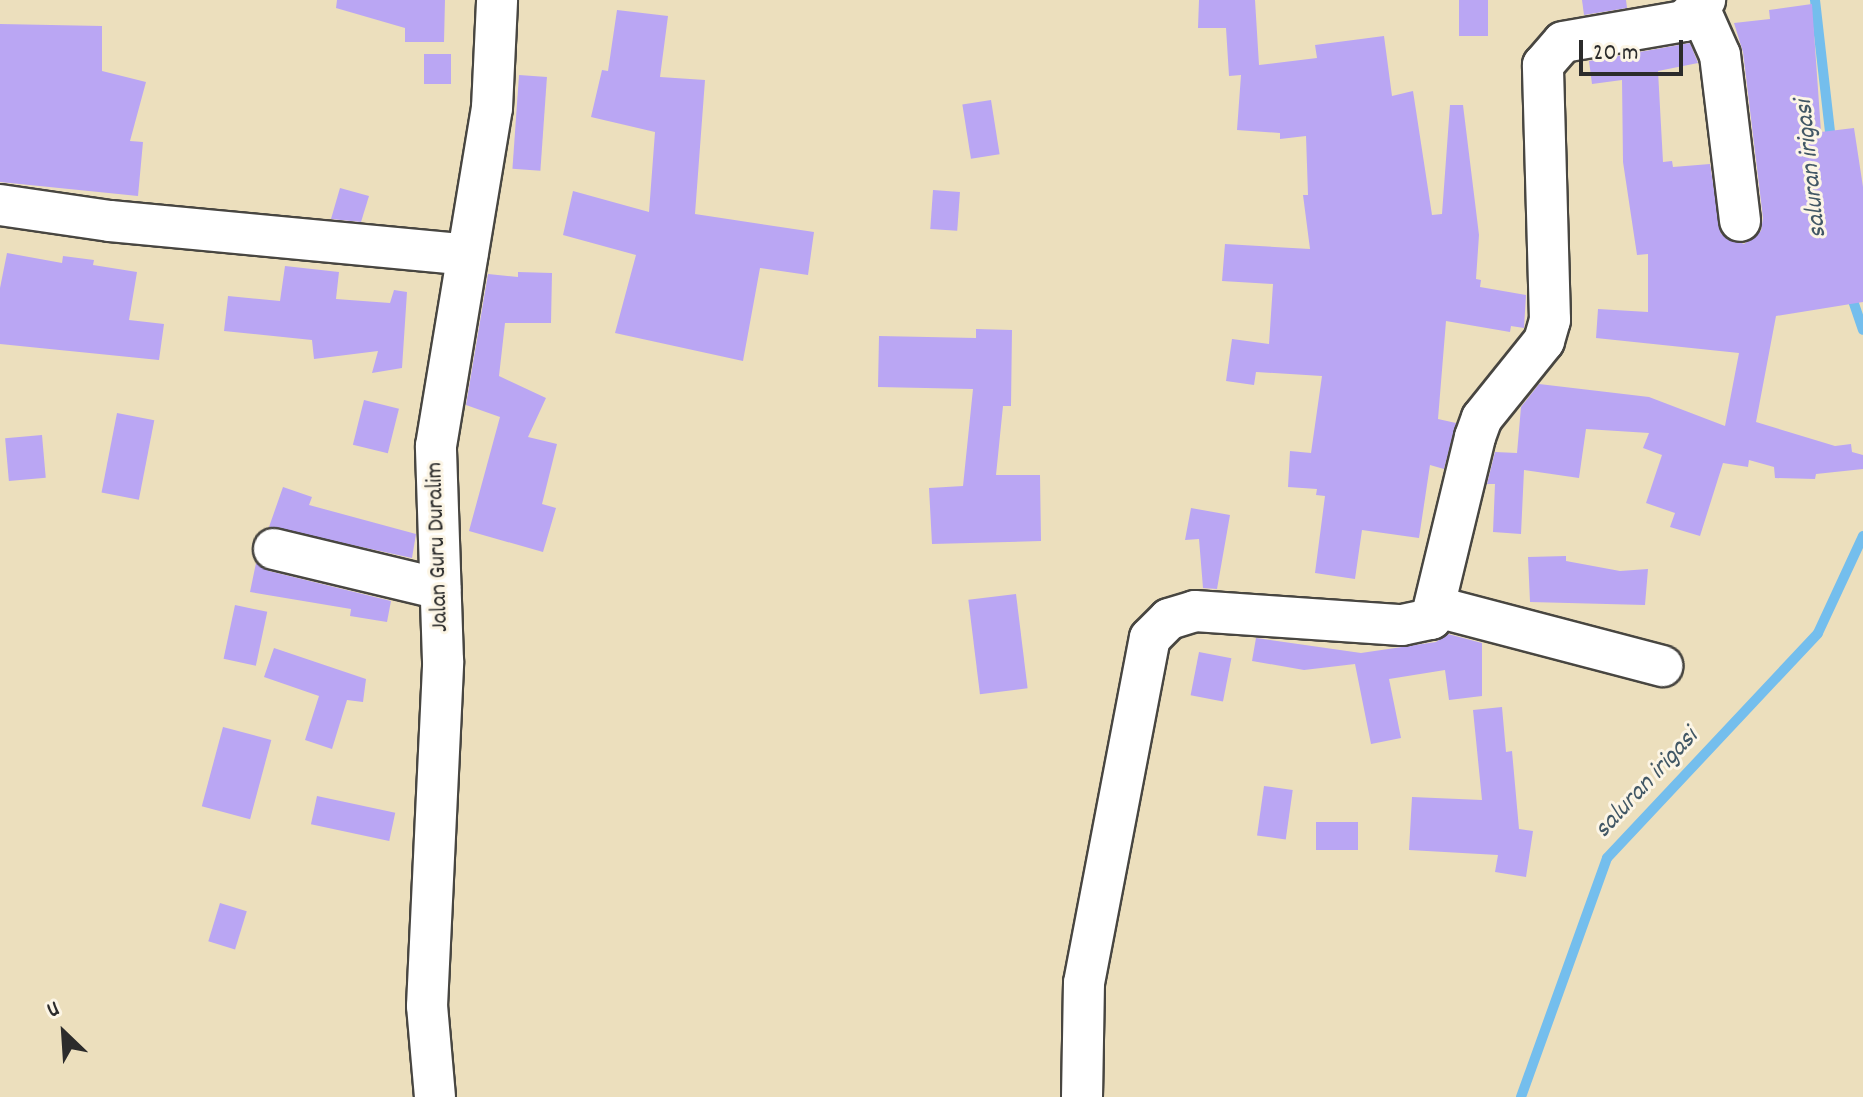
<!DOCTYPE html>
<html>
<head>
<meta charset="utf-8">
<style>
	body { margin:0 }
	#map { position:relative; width:1863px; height:1097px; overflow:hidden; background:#ecdfbd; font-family:Dekko,sans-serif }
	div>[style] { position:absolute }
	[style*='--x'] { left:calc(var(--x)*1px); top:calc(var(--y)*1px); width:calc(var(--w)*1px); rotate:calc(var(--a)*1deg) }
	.stream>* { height:10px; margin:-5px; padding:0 5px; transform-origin:5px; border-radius:5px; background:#74beed }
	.building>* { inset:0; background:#baa6f3; transform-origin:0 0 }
	.roads { filter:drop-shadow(2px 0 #484641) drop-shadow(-2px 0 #484641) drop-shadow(0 2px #484641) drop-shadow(0 -2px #484641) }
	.minor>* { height:40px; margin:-20px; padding:0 20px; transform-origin:20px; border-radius:20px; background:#fff }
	span { translate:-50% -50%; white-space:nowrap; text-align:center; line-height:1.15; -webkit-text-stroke:6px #fcf5e5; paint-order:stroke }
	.street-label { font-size:24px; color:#2b2b2b }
	.water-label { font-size:26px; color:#415765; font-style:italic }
	.north { position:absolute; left:24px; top:993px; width:80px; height:80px; -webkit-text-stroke:6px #fcf5e5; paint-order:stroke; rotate:335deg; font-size:22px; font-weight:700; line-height:32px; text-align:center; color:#2b2b2b }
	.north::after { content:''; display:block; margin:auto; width:28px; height:36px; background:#2b2b2b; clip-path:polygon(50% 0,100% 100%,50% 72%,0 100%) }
	.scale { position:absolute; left:1579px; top:40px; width:104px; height:36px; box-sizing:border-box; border:4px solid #2b2b2b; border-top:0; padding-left:10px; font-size:24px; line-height:28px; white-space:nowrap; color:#2b2b2b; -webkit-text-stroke:6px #fcf5e5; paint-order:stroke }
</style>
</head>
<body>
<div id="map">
	<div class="stream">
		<div style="--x:1815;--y:0;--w:142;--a:83.5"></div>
		<div style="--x:1850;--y:292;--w:40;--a:71.1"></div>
		<div style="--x:1521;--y:1097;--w:254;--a:-70.2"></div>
		<div style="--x:1607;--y:858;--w:308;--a:-46.8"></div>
		<div style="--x:1818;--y:633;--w:107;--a:-65.1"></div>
	</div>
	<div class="building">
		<div style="clip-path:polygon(337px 0,445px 0,444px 42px,405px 42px,405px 28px,336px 8px)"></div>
		<div style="clip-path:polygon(1199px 0,1255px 0,1259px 65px,1317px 58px,1315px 45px,1384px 36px,1392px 96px,1413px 91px,1432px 215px,1442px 214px,1450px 105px,1463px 105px,1479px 235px,1476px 279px,1481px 280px,1480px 287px,1526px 295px,1524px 328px,1511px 326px,1510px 332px,1446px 321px,1438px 419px,1456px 423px,1444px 469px,1430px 465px,1419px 538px,1362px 530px,1355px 579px,1315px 573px,1325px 496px,1316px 495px,1317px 489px,1288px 487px,1290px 451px,1311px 453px,1322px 376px,1256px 372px,1254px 385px,1226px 381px,1232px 339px,1269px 344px,1273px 284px,1222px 281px,1225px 244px,1310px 249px,1303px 195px,1308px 195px,1306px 136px,1280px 139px,1280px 133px,1237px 130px,1241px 75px,1229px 76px,1226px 28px,1198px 28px)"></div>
		<div style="left:1459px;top:0;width:29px;height:36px"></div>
		<div style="clip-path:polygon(1582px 0,1626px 0,1627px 8px,1584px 15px)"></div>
		<div style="clip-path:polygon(1812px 4px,1821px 132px,1854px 128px,1863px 187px,1863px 302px,1776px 316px,1756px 422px,1835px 446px,1851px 444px,1852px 452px,1863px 455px,1863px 469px,1816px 474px,1815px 479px,1775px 478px,1774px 467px,1749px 460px,1748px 467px,1723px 463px,1700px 536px,1670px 527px,1675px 513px,1646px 503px,1662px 455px,1643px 448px,1649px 433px,1586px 429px,1579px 478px,1524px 470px,1521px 534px,1493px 532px,1495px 484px,1487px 484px,1495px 452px,1517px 453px,1521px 407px,1539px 384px,1649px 397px,1725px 426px,1739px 353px,1596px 338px,1598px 309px,1648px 312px,1648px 254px,1637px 255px,1623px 162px,1622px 80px,1592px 84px,1589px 61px,1690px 43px,1698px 63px,1658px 71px,1663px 162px,1672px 161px,1673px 167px,1710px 164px,1721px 234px,1744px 244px,1761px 231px,1763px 218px,1743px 52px,1734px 23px,1770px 19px,1769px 10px)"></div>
		<div style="clip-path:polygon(617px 10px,668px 16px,660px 77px,705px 80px,695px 214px,814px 232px,808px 275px,760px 268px,743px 361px,615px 333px,636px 255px,563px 235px,573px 191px,649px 212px,655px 132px,591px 117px,602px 70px,608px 71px)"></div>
		<div style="clip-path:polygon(0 24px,102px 26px,102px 71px,146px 82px,130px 141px,143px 142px,138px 196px,0 182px)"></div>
		<div style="left:451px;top:54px;width:30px;height:27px;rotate:90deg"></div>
		<div style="left:519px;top:75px;width:28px;height:94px;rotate:4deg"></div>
		<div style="left:991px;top:100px;width:55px;height:29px;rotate:81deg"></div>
		<div style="clip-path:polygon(340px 188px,369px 196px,361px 222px,331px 219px)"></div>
		<div style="left:933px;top:190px;width:27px;height:39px;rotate:4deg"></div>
		<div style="clip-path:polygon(7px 253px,62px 263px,63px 256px,94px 260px,93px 265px,137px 272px,129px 320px,164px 324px,159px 360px,0 344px,0 288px)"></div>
		<div style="clip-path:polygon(285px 266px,339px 272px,336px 299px,390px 303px,394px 290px,407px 292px,402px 368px,372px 373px,378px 351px,314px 359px,312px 340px,224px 331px,228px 296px,280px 301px)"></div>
		<div style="clip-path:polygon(518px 272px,552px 273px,551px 323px,505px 323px,499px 376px,546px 398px,528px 437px,557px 444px,542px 504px,556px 508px,543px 552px,469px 531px,500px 417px,466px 405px,488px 274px,518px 277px)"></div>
		<div style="clip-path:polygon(976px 329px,1012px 330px,1011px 406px,1003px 406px,996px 475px,1040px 475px,1041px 541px,932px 544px,929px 488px,963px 486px,973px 389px,878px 387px,879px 336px,976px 338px)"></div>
		<div style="left:364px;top:400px;width:36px;height:46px;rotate:14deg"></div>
		<div style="left:117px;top:413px;width:38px;height:81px;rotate:11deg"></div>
		<div style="left:42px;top:435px;width:43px;height:37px;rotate:85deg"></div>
		<div style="clip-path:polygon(283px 487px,312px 497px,309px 505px,416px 534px,412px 558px,269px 527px)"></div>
		<div style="clip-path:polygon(1191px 508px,1230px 515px,1217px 589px,1203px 588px,1199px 539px,1185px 540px)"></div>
		<div style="clip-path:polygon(1566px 556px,1566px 561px,1620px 571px,1648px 569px,1645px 605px,1530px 602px,1528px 557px)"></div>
		<div style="clip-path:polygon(256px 563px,269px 571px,391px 601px,387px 622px,350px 616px,351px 609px,250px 592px)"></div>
		<div style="left:1016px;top:594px;width:95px;height:48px;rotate:83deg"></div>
		<div style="left:235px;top:605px;width:33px;height:55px;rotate:12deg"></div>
		<div style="clip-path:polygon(1448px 634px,1482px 643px,1482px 696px,1449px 700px,1445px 670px,1389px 679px,1401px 738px,1371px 744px,1355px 664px,1304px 670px,1252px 661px,1256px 638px,1361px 653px,1436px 642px)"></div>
		<div style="clip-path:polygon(274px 648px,366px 679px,363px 702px,347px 700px,332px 749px,305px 740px,319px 696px,264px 677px)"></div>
		<div style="left:1199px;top:652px;width:33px;height:44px;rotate:11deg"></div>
		<div style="clip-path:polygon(1502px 707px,1506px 752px,1512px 751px,1519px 829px,1533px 831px,1526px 877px,1495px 872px,1498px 855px,1409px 850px,1412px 797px,1482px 800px,1473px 710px)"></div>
		<div style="left:223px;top:727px;width:50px;height:82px;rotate:15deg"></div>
		<div style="left:1264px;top:786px;width:29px;height:50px;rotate:8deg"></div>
		<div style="left:317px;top:796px;width:80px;height:29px;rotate:12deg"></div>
		<div style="left:1358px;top:822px;width:28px;height:42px;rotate:90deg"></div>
		<div style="left:220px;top:903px;width:28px;height:40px;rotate:17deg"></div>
	</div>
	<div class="roads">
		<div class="minor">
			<div style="--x:1700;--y:10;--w:49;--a:66"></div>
			<div style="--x:1720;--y:55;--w:167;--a:83.1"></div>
			<div style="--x:0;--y:205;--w:111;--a:8.3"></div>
			<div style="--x:110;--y:221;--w:359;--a:5.4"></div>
			<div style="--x:274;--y:549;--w:171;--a:13.5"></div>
			<div style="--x:1437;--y:607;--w:233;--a:14.7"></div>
			<div style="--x:435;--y:1097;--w:91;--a:-95"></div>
			<div style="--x:427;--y:1006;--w:345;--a:-87.3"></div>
			<div style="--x:443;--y:661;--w:215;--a:-91.9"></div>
			<div style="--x:436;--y:446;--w:343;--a:-80.6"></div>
			<div style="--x:492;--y:108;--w:108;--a:-87.3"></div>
			<div style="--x:1082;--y:1097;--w:114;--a:-89"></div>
			<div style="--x:1084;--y:983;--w:351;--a:-79.2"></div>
			<div style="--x:1150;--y:638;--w:27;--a:-45"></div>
			<div style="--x:1169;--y:619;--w:27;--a:-17"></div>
			<div style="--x:1195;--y:611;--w:207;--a:3.9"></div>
			<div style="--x:1402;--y:625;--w:30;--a:-12"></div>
			<div style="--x:1431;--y:619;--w:187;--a:-76.4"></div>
			<div style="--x:1475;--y:437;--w:20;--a:-70"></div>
			<div style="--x:1482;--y:418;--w:99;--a:-51.2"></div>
			<div style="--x:1544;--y:341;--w:22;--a:-74"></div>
			<div style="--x:1550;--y:320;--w:255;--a:-91.6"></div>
			<div style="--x:1543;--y:65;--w:30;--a:-49"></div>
			<div style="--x:1563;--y:42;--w:123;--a:-9.8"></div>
			<div style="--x:1684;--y:21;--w:30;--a:-45"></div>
		</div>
	</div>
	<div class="street-label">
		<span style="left:439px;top:547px;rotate:-92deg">Jalan Guru Duralim</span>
	</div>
	<div class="water-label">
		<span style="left:1812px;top:169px;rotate:-96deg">saluran irigasi</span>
		<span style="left:1647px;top:784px;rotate:-47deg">saluran irigasi</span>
	</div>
	<div class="north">U</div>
	<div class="scale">20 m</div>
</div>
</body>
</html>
